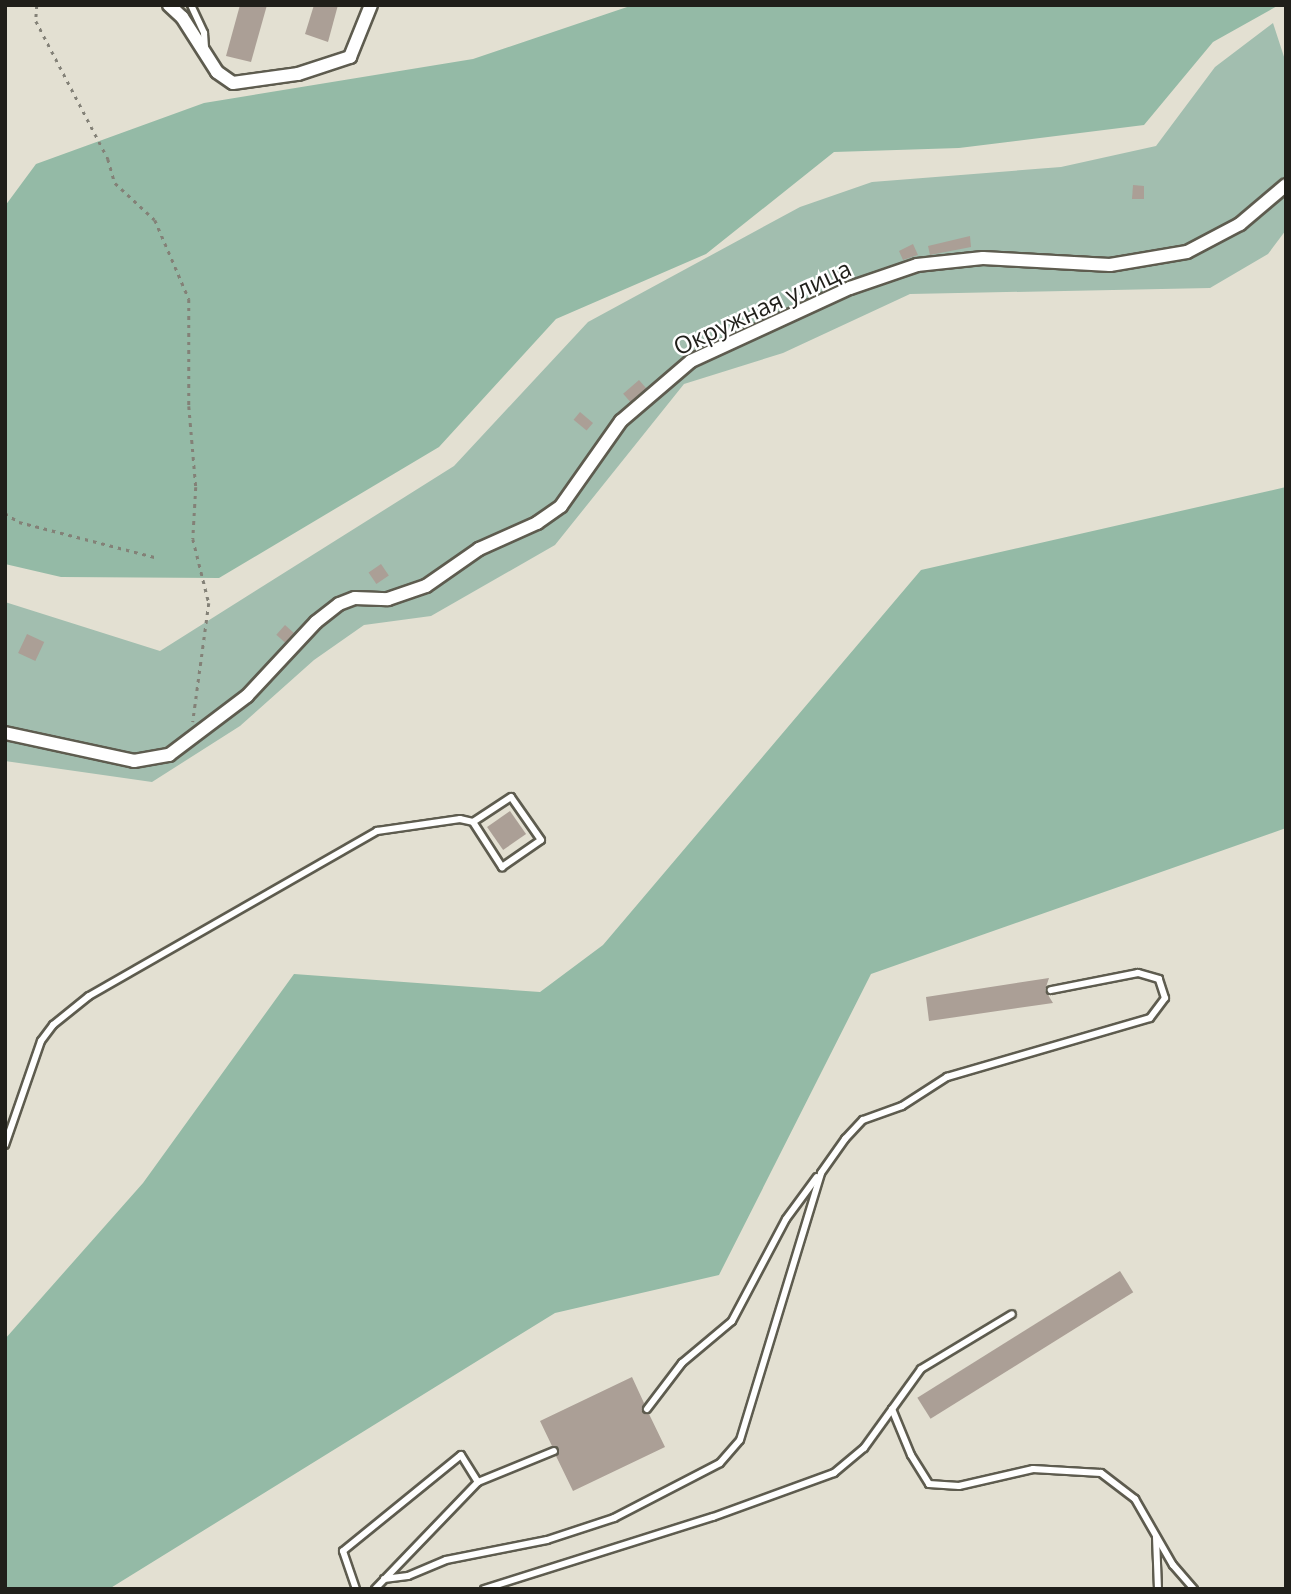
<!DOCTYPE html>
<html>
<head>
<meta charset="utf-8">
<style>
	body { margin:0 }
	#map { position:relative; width:1291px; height:1594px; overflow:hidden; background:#e3e0d2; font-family:"Open Sans",sans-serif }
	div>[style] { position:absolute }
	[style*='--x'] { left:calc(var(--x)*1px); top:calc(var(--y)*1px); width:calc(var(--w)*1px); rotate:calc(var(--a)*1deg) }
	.green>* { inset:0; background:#a2beaf }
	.forest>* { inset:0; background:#94baa6 }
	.building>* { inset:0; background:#ab9f96; transform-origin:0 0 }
	.path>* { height:2.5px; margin-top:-1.25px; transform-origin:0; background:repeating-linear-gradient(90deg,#838177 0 3.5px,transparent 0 8.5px) }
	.roads { filter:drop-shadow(2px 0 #5e5c4f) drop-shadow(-2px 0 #5e5c4f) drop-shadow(0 2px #5e5c4f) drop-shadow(0 -2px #5e5c4f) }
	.service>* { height:6px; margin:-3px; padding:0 3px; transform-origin:3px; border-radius:3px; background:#fff }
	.minor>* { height:12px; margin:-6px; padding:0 6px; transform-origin:6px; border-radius:6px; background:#fff }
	span { translate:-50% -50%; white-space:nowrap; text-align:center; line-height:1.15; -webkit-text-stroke:5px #fff; paint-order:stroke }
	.street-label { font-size:24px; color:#201f1a }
	.frame { position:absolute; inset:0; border:7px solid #201f1a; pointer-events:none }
</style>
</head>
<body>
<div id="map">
	<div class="green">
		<div style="clip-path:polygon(1273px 23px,1286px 63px,1286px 230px,1268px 254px,1210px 288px,910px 294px,783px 353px,684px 384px,555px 545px,431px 616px,364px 625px,314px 660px,240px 726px,152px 782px,5px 761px,5px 602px,160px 651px,454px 466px,588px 322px,800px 207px,872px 182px,1061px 167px,1156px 146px,1215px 67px)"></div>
	</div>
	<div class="forest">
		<div style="clip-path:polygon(633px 5px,1279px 5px,1213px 42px,1144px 125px,959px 148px,834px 152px,706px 254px,556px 319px,439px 447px,219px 578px,61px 577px,5px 564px,5px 206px,36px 164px,204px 103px,473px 59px)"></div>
		<div style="clip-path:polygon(1286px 487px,1286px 828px,871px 974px,719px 1275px,555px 1313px,109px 1589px,5px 1589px,5px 1339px,143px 1183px,294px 974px,540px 992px,603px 945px,921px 570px)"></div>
	</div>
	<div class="building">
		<div style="clip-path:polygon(240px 5px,267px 5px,251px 62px,226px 56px)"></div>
		<div style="clip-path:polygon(314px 5px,338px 5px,328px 42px,305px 34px)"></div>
		<div style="clip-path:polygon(1133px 185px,1144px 186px,1144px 199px,1132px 199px)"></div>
		<div style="clip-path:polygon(970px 236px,971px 247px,930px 255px,928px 246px)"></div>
		<div style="clip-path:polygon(913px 244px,918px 255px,903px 260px,899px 251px)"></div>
		<div style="left:639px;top:380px;width:11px;height:21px;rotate:49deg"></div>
		<div style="left:580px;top:412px;width:17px;height:10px;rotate:40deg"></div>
		<div style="left:381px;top:564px;width:14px;height:15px;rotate:56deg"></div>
		<div style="left:285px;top:625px;width:12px;height:13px;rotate:42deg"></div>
		<div style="left:27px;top:634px;width:19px;height:21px;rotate:25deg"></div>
		<div style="left:510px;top:811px;width:28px;height:28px;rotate:55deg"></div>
		<div style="clip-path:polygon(1049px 978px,1045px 990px,1053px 1003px,929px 1021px,926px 997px)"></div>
		<div style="left:1120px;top:1271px;width:25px;height:239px;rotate:58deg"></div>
		<div style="clip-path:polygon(632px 1377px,644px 1403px,642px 1412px,649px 1414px,665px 1447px,573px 1491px,556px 1456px,559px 1448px,552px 1446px,540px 1421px)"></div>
	</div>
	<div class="path">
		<div style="--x:37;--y:5;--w:16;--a:94"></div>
		<div style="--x:36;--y:21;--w:156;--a:62.4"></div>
		<div style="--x:108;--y:159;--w:25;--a:74"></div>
		<div style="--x:115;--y:183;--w:54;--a:42.8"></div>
		<div style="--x:155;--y:220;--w:86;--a:66.7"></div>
		<div style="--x:189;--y:299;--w:107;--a:90"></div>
		<div style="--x:189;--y:406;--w:81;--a:85.1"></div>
		<div style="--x:196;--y:487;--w:52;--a:93.3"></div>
		<div style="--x:193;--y:539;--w:66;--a:76"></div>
		<div style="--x:209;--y:603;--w:120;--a:97.7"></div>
		<div style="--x:5;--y:513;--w:17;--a:33"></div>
		<div style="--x:19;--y:522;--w:144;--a:14.5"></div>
	</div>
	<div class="roads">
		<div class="service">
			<div style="--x:191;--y:5;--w:31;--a:65"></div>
			<div style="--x:204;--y:33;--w:16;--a:86"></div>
			<div style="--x:5;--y:1145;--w:110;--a:-70.9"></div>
			<div style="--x:41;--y:1041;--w:20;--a:-53"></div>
			<div style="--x:53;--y:1025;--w:46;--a:-38.9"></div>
			<div style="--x:89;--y:996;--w:332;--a:-29.8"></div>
			<div style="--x:377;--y:831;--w:84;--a:-8.2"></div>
			<div style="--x:460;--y:819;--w:13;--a:13"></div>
			<div style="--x:473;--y:822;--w:54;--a:57.2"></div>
			<div style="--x:502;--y:867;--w:47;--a:-34.7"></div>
			<div style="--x:541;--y:840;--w:52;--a:-124.9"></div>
			<div style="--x:511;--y:797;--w:45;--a:146.7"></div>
			<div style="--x:647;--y:1409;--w:58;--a:-52.7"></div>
			<div style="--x:682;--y:1363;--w:65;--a:-40"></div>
			<div style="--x:732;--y:1321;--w:115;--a:-62.1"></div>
			<div style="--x:786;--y:1219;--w:52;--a:-53.6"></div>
			<div style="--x:892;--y:1409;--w:50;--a:67.6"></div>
			<div style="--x:911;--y:1455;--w:34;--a:58"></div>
			<div style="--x:929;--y:1484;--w:30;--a:4"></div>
			<div style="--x:959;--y:1486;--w:76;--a:-12.9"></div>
			<div style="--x:1033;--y:1469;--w:68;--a:3.4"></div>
			<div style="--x:1101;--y:1473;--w:43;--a:37.4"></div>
			<div style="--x:1135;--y:1499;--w:76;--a:60.1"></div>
			<div style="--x:1173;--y:1565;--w:32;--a:49"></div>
			<div style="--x:1156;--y:1537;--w:52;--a:87.8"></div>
			<div style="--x:384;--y:1579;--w:24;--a:-7"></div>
			<div style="--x:408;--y:1576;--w:41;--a:-22.8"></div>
			<div style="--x:446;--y:1560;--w:103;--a:-11.2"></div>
			<div style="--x:547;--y:1540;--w:71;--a:-18.2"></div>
			<div style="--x:614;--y:1518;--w:119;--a:-27.4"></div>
			<div style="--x:720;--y:1463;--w:30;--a:-49"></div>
			<div style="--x:740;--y:1440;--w:279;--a:-73.1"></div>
			<div style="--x:821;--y:1173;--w:42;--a:-54.8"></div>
			<div style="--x:845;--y:1139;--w:26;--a:-47"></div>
			<div style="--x:863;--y:1120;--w:41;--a:-19.7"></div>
			<div style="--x:902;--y:1106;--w:54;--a:-32.8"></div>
			<div style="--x:947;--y:1077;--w:211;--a:-16.2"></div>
			<div style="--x:1150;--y:1018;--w:25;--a:-53"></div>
			<div style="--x:1165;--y:998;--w:20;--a:-108"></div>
			<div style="--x:1159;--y:979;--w:22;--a:-164"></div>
			<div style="--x:1138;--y:973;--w:89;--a:168.9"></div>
			<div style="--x:356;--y:1589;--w:40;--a:-108.9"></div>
			<div style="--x:343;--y:1551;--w:152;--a:-39.1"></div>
			<div style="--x:461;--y:1455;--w:32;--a:58"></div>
			<div style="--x:375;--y:1589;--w:149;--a:-46.1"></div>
			<div style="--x:478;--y:1482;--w:82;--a:-22.2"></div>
			<div style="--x:484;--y:1589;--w:240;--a:-17.5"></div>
			<div style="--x:713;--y:1517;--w:129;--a:-20"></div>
			<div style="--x:834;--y:1473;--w:39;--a:-40"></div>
			<div style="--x:864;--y:1448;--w:97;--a:-54.2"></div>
			<div style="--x:921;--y:1369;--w:106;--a:-31.1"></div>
		</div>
		<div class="minor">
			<div style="--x:169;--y:5;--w:18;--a:43"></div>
			<div style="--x:182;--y:17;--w:65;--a:57.5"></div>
			<div style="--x:217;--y:72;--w:19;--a:35"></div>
			<div style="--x:233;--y:83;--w:66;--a:-7.9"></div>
			<div style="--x:298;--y:74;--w:55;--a:-18.1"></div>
			<div style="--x:350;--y:57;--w:56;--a:-68"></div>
			<div style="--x:5;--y:733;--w:132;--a:12.2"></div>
			<div style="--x:134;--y:761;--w:36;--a:-10"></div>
			<div style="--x:169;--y:755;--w:98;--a:-37.1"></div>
			<div style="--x:247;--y:696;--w:101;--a:-47"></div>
			<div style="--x:316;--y:622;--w:29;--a:-38"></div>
			<div style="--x:339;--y:604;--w:17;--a:-21"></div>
			<div style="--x:355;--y:598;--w:33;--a:2"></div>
			<div style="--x:388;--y:599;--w:40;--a:-18.9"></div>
			<div style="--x:426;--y:586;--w:65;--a:-34.9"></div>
			<div style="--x:479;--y:549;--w:64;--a:-24.1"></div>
			<div style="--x:537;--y:523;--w:29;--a:-35"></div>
			<div style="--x:561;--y:506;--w:104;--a:-54.8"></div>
			<div style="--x:621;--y:421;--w:92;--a:-40.6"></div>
			<div style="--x:691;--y:361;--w:175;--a:-24.7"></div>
			<div style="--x:850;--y:288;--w:71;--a:-18.9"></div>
			<div style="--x:917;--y:265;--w:66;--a:-6.1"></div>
			<div style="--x:983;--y:258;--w:127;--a:3.2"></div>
			<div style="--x:1110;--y:265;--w:78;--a:-9.6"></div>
			<div style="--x:1187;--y:252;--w:60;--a:-27.8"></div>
			<div style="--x:1240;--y:224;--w:60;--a:-40.3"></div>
		</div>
	</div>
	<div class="street-label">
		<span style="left:762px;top:307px;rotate:-25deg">Окружная улица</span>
	</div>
	<div class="frame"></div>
</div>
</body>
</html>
